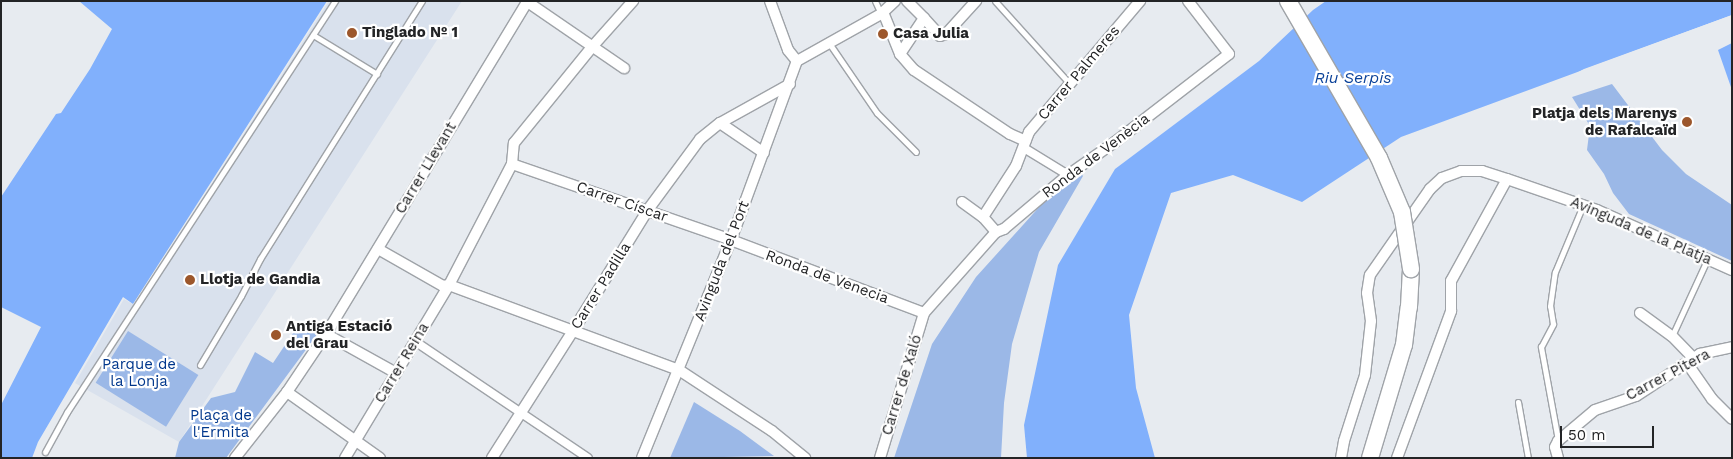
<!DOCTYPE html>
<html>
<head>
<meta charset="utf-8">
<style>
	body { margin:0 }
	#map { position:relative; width:1733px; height:459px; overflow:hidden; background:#e7ebf0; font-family:"Work Sans",sans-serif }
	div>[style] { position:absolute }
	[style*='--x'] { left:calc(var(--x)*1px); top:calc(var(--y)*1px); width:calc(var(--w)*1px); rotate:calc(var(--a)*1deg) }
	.built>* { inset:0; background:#d9e1ed }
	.green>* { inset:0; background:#9bb8e7; transform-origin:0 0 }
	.water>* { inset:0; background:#81b0fc }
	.pier>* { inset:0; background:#e7ebf0 }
	.roads { filter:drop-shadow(1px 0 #9fa3a8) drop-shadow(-1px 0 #9fa3a8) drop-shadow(0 1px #9fa3a8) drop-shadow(0 -1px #9fa3a8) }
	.service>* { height:5px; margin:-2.5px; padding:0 2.5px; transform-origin:2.5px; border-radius:2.5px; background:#fff }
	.pedestrian>* { height:8px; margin:-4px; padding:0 4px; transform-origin:4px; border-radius:4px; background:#fff }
	.minor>* { height:10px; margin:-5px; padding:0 5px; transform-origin:5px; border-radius:5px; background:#fff }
	.trunk>* { height:16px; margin:-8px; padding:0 8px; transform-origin:8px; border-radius:8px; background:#fff }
	.bridges { filter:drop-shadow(1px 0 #9fa3a8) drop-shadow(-1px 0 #9fa3a8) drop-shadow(0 1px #9fa3a8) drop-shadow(0 -1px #9fa3a8) }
	.trunk-bridge>* { height:16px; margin:-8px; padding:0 8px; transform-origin:8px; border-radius:8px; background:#fff }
	.dots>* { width:14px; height:14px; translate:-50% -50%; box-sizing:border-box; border:2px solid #fff; border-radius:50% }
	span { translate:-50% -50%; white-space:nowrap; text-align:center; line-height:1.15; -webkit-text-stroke:4.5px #fff; paint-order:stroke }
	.poi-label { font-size:15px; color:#232426; font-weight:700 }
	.left { translate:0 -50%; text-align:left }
	.right { translate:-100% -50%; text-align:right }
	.street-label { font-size:15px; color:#232426 }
	.park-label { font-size:15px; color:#00378c }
	.water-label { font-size:16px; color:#0b4299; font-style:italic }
	.frame { position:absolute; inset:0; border:2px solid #232426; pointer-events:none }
	.scale { position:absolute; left:1560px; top:426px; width:94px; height:22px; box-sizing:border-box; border:2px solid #232426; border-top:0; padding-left:6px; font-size:15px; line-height:18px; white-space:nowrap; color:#232426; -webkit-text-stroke:4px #fff; paint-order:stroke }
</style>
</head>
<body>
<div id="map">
	<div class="built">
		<div style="clip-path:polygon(329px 1px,462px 1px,179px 442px,75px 383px,124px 299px,134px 305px)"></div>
	</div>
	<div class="green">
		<div style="clip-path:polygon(1612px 84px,1662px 150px,1686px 174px,1732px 205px,1732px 261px,1629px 214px,1613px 193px,1604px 174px,1587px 150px,1590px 126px,1572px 97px)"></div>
		<div style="clip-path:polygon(1080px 172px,1083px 176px,1039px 252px,1012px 344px,1004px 403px,1001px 458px,894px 458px,932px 344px,976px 277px,1041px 205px)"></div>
		<div style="clip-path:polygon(301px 321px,319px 332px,226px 458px,175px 458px,179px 442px,211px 398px,235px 392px,255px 352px,273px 363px)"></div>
		<div style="left:128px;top:331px;width:83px;height:61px;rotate:32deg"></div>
		<div style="clip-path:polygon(694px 402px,740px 431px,774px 456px,670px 458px)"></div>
	</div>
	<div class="water">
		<div style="clip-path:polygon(79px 1px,327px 1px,133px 304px,123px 297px,38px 442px,32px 458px,1px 458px,1px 405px,41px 327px,1px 307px,1px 197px,56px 114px,61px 113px,90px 69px,112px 29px)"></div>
		<div style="clip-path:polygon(1326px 1px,1732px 1px,1732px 15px,1401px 137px,1302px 202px,1233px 175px,1171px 193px,1129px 315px,1136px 388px,1155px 458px,1027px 458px,1024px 425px,1058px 265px,1115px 169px,1259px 61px,1313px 10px)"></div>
		<div style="clip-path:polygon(1732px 43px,1732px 90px,1718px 50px)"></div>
	</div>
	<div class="pier">
		<div style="clip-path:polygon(1732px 15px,1732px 18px,1571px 76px,1584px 69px)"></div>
	</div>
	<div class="roads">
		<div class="service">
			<div style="--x:875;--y:1;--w:14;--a:65"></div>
			<div style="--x:995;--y:1;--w:110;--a:47.9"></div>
			<div style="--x:313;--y:35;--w:75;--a:31.4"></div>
			<div style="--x:829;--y:43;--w:85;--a:55.6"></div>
			<div style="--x:877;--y:113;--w:55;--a:45"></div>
			<div style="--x:1672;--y:336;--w:84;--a:-65.3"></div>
			<div style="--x:200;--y:365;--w:80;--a:-59.3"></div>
			<div style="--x:241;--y:296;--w:42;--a:-62.8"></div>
			<div style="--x:260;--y:259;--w:305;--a:-57.9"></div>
			<div style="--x:1518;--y:402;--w:57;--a:79.9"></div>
			<div style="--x:1558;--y:440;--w:95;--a:-100.4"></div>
			<div style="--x:1541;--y:347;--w:26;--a:-62"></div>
			<div style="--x:1553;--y:324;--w:18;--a:-99"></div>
			<div style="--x:1550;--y:306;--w:34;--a:-82"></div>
			<div style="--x:1555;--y:272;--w:73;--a:-67.3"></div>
			<div style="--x:45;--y:452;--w:46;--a:-61.2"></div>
			<div style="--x:67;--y:412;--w:491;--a:-56.9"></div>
		</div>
		<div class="pedestrian">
			<div style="--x:1024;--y:148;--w:52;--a:31.5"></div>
			<div style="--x:416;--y:342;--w:207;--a:34"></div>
		</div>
		<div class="minor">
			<div style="--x:526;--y:1;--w:119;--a:34.4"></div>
			<div style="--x:770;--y:1;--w:52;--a:69.8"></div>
			<div style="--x:788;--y:50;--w:14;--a:51"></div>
			<div style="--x:883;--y:12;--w:45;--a:68"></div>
			<div style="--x:900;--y:54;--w:43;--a:-56.3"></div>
			<div style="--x:924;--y:18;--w:24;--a:-135"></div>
			<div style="--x:924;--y:18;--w:24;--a:48"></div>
			<div style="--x:940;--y:36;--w:6;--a:-18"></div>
			<div style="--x:946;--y:34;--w:45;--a:-47.7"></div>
			<div style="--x:900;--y:54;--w:21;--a:49"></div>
			<div style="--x:914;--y:70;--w:115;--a:33.7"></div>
			<div style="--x:1010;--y:134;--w:17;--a:24"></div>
			<div style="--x:797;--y:61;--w:96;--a:-29.2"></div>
			<div style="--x:881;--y:14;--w:19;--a:-43"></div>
			<div style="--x:720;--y:123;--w:53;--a:34.3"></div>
			<div style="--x:512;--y:164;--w:232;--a:19.1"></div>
			<div style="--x:731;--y:240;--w:206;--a:20.7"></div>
			<div style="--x:962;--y:202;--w:26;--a:36"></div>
			<div style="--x:983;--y:217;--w:20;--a:49"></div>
			<div style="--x:983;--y:217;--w:61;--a:-57.1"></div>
			<div style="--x:1016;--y:166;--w:36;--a:-69"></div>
			<div style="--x:1029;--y:132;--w:172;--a:-49.7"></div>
			<div style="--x:378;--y:249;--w:75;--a:29.6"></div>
			<div style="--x:443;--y:286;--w:6;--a:-9"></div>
			<div style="--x:449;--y:285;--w:245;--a:20.3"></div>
			<div style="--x:679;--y:370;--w:111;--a:33.3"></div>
			<div style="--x:772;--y:431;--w:43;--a:39.3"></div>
			<div style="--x:1640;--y:313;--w:39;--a:36"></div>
			<div style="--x:1672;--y:336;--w:30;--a:46"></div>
			<div style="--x:326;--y:334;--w:80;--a:29.1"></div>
			<div style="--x:1687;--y:363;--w:44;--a:55.2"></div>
			<div style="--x:1712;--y:399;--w:28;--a:45"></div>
			<div style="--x:287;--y:392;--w:114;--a:35.4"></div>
			<div style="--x:235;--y:458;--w:84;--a:-51.8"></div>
			<div style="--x:287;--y:392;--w:70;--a:-56.1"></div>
			<div style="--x:326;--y:334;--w:388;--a:-58.8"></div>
			<div style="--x:345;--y:458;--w:202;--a:-59"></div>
			<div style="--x:449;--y:285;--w:136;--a:-62.5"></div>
			<div style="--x:512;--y:164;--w:21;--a:-85"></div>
			<div style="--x:514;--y:143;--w:124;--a:-50.9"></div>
			<div style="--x:592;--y:47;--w:62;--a:-48.3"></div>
			<div style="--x:492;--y:458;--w:151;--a:-57.5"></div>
			<div style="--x:573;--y:331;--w:141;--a:-58.3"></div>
			<div style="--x:647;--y:211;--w:89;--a:-53.6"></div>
			<div style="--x:700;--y:139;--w:26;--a:-39"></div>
			<div style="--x:720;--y:123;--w:80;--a:-29.1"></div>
			<div style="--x:642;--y:458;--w:235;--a:-67.8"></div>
			<div style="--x:731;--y:240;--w:191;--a:-69.8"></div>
			<div style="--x:880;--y:458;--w:152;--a:-73.1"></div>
			<div style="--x:924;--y:313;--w:108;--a:-48.4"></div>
			<div style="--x:996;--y:232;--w:9;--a:-21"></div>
			<div style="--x:1004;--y:229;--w:84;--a:-40.2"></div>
			<div style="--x:1068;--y:175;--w:57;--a:-35.1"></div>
			<div style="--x:1115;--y:142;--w:144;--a:-37.7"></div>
			<div style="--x:1229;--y:54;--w:67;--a:-127.7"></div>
			<div style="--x:1341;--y:458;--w:17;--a:-80"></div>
			<div style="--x:1344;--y:441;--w:69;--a:-72.3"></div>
			<div style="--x:1365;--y:375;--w:54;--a:-83.7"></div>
			<div style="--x:1371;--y:321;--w:28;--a:-98"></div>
			<div style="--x:1367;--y:293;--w:18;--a:-81"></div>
			<div style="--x:1370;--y:275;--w:105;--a:-55.1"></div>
			<div style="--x:1430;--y:189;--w:16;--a:-43"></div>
			<div style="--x:1442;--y:178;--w:20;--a:-20"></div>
			<div style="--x:1461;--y:171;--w:21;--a:0"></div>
			<div style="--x:1482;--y:171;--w:26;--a:18"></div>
			<div style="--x:1507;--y:179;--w:95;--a:19"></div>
			<div style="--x:1597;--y:210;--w:148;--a:24"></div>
			<div style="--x:1397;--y:458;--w:157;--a:-69.8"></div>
			<div style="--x:1451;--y:311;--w:30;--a:-90"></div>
			<div style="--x:1451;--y:281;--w:116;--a:-61.2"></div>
			<div style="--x:1558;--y:458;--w:11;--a:-105"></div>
			<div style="--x:1555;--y:447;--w:7;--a:-63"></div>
			<div style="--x:1558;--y:441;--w:48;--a:-40"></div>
			<div style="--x:1595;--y:410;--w:43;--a:-18.9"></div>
			<div style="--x:1636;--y:396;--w:77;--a:-33.3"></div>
			<div style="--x:1700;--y:354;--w:33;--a:-12"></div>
		</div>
		<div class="trunk">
			<div style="--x:1370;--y:458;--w:118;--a:-73.3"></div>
			<div style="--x:1404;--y:345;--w:38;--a:-83"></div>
			<div style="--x:1409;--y:307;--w:38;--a:-87"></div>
		</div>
	</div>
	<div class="bridges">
		<div class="trunk-bridge">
			<div style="--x:1288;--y:1;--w:181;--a:59.9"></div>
			<div style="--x:1379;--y:158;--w:59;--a:66.9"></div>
			<div style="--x:1402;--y:212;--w:58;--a:81"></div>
		</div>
	</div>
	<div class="dots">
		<div style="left:352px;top:33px;background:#9c572c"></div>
		<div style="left:883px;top:34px;background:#9c572c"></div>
		<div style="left:1687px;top:122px;background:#9c572c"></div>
		<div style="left:190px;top:280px;background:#9c572c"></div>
		<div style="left:276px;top:335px;background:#9c572c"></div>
	</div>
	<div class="poi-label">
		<span class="left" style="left:362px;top:33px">Tinglado Nº 1</span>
		<span class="left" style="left:893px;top:34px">Casa Julia</span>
		<span class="right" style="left:1677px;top:122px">Platja dels Marenys<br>de Rafalcaïd</span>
		<span class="left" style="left:200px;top:280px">Llotja de Gandia</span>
		<span class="left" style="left:286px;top:335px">Antiga Estació<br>del Grau</span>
	</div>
	<div class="street-label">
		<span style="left:1079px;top:73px;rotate:-50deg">Carrer Palmeres</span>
		<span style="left:1096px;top:156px;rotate:-37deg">Ronda de Venècia</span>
		<span style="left:426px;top:168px;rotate:-59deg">Carrer Llevant</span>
		<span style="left:622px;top:202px;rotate:19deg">Carrer Císcar</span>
		<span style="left:1641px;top:231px;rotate:23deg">Avinguda de la Platja</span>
		<span style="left:722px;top:261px;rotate:-69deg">Avinguda del Port</span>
		<span style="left:827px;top:277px;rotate:20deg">Ronda de Venecia</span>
		<span style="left:601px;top:286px;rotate:-58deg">Carrer Padilla</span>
		<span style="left:402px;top:363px;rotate:-59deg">Carrer Reina</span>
		<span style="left:1668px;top:375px;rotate:-28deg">Carrer Pitera</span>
		<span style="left:902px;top:385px;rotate:-73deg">Carrer de Xaló</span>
	</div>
	<div class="park-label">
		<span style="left:139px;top:373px">Parque de<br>la Lonja</span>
		<span style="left:221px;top:424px">Plaça de<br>l'Ermita</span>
	</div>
	<div class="water-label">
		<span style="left:1353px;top:78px">Riu Serpis</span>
	</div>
	<div class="frame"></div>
	<div class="scale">50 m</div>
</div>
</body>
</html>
